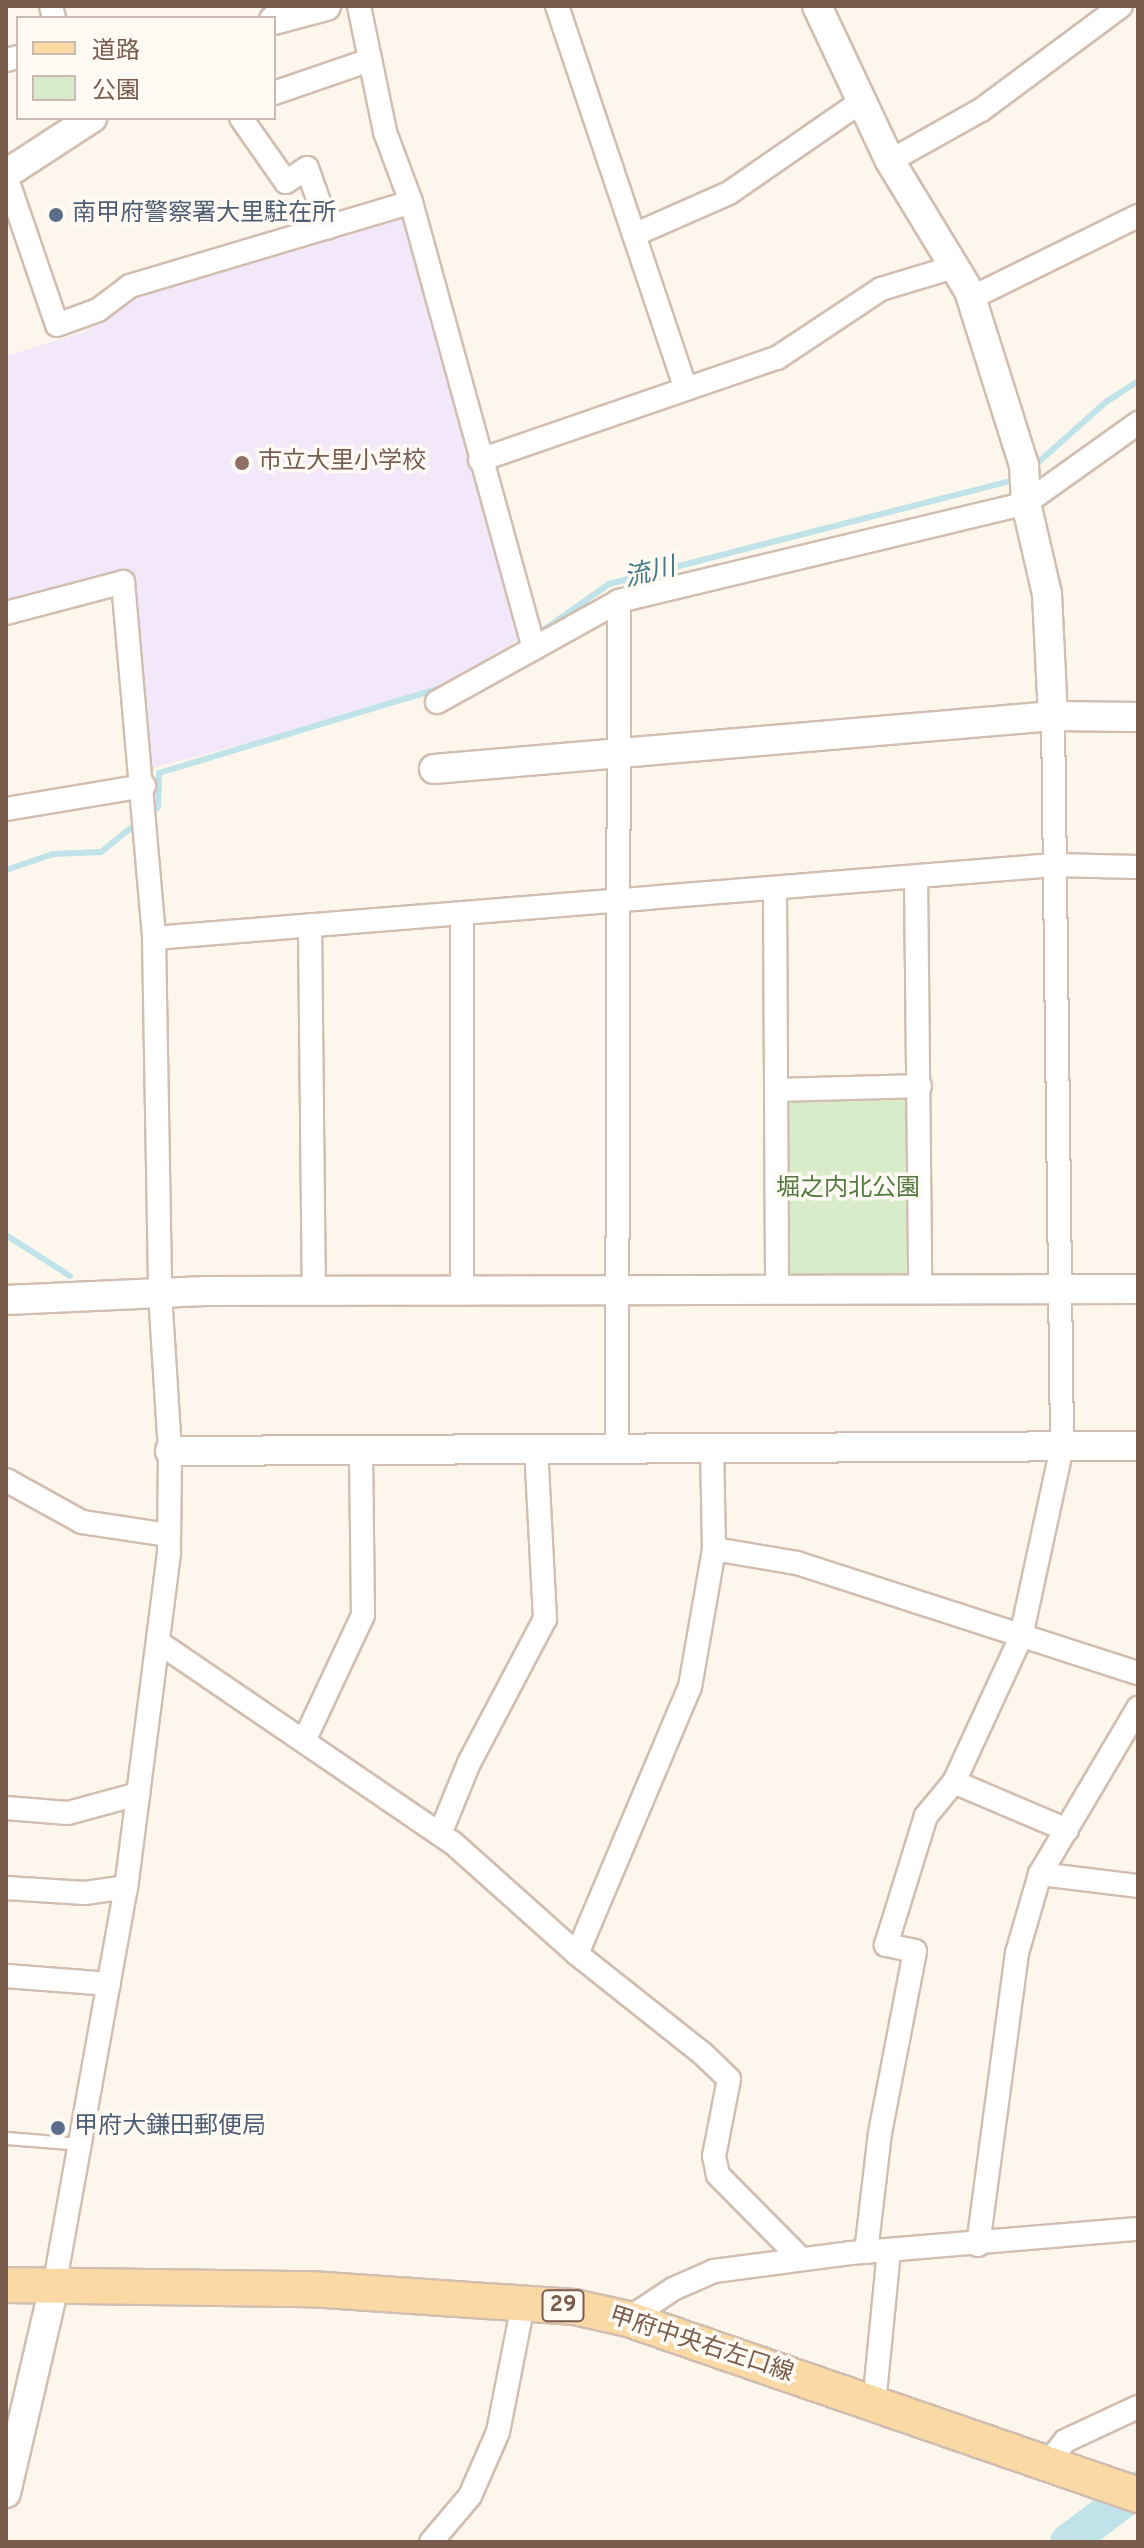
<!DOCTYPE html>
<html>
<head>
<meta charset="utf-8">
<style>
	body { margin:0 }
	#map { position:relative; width:1144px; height:2548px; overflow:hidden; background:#fdf6ec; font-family:Overpass,"Noto Sans JP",sans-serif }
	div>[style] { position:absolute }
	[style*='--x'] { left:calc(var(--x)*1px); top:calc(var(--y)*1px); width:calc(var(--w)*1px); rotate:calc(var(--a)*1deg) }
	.education>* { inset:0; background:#f3e8fa }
	.green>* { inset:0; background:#d8ecc9; transform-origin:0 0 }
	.stream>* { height:6px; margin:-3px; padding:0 3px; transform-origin:3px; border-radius:3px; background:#bfe3e8 }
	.river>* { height:36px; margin:-18px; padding:0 18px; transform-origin:18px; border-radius:18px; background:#bfe3e8 }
	.roads { filter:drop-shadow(2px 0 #d1beb0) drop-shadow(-2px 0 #d1beb0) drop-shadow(0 2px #d1beb0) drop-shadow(0 -2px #d1beb0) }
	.service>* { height:11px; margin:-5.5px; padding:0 5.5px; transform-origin:5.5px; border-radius:5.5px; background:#fff }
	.minor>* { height:22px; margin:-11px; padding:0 11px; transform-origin:11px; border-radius:11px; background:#fff }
	.tertiary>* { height:28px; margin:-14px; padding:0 14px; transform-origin:14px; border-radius:14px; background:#fff }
	.primary>* { height:34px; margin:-17px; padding:0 17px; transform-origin:17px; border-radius:17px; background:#fbd9a5 }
	.dots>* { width:22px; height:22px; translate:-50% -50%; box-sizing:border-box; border:4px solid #fffaf3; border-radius:50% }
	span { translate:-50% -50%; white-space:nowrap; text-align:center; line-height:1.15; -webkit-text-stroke:7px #fffaf3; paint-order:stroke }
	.shield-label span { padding:2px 6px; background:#fffaf3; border:2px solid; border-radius:6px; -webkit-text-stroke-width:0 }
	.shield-label { font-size:22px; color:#7a5c4d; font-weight:700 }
	.service-label { font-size:24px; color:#4e5e75 }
	.left { translate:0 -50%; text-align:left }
	.education-label { font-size:24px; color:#785e54 }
	.park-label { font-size:24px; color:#537a41 }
	.street-label { font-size:24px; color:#7a5c4d }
	.water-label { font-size:26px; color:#437c86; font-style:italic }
	.frame { position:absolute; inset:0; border:8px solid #7a5c4d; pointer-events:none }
	.legend { position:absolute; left:16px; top:16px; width:260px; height:104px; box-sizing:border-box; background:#fffaf3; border:2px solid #cabbb1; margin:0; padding:10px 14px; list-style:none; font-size:24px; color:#7a5c4d }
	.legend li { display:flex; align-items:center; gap:16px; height:40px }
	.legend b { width:40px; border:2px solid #cabbb1 }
</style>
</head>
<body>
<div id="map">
	<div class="education">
		<div style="clip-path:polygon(403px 213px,530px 633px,421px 698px,152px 768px,129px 570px,6px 603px,6px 356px,87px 331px,122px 298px)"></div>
	</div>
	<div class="green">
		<div style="left:920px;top:1086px;width:203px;height:143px;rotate:90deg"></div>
	</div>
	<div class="stream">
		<div style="--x:1033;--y:467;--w:98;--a:-41.7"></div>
		<div style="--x:1106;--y:402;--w:38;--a:-33"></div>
		<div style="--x:535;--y:636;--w:90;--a:-35.1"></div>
		<div style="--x:609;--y:584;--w:422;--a:-14.4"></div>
		<div style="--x:149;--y:814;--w:11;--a:-38"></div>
		<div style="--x:158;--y:807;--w:34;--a:-88"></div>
		<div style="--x:159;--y:773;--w:290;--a:-16.8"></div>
		<div style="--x:6;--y:870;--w:50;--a:-18.8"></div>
		<div style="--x:53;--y:854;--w:48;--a:-2.4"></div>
		<div style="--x:101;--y:852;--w:46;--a:-38.9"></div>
		<div style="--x:6;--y:1235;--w:76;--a:32.6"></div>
	</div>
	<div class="river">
		<div style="--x:1068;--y:2542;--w:88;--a:-37.1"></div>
	</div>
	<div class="roads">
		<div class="service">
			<div style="--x:6;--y:2138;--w:74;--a:4.6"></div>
		</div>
		<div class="minor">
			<div style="--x:51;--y:6;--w:12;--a:76"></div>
			<div style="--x:359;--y:6;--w:129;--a:78.3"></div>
			<div style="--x:385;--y:132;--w:75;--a:69.6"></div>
			<div style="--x:411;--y:202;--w:463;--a:74.6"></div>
			<div style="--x:557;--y:6;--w:404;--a:71.4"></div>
			<div style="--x:6;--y:60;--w:12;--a:-14"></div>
			<div style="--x:274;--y:93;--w:102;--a:-19"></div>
			<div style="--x:241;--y:118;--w:78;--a:54.9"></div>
			<div style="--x:286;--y:182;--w:25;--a:-34"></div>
			<div style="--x:307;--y:168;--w:63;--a:70.4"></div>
			<div style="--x:890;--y:161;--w:104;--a:-29.3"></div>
			<div style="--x:981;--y:110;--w:174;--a:-36.6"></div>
			<div style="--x:6;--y:176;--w:157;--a:71.1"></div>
			<div style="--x:57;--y:325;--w:44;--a:-20.1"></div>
			<div style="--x:98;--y:310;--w:40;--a:-37"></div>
			<div style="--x:130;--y:286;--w:293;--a:-16.6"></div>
			<div style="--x:636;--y:234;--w:102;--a:-23.8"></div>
			<div style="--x:729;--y:193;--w:162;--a:-34.7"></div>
			<div style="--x:971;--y:298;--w:186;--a:-26.2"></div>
			<div style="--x:480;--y:460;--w:314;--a:-19"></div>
			<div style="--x:777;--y:358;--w:125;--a:-33.6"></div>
			<div style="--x:881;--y:289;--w:76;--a:-16.8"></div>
			<div style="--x:6;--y:613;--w:121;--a:-14.8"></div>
			<div style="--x:123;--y:582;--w:357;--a:85"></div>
			<div style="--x:154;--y:938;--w:355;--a:89"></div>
			<div style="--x:160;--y:1293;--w:158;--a:86.4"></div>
			<div style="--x:170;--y:1451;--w:102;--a:90.6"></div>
			<div style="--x:169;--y:1553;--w:337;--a:97.3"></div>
			<div style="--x:126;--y:1887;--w:405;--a:100.2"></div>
			<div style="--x:437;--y:702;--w:208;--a:-29"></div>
			<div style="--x:619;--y:601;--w:419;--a:-13.5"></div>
			<div style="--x:1026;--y:503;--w:138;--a:-35.5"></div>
			<div style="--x:1053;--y:716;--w:731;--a:89.29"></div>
			<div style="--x:1062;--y:1447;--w:194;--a:102.2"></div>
			<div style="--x:1021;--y:1637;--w:160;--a:114.8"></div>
			<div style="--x:954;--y:1782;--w:123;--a:23"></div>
			<div style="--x:6;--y:809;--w:140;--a:-9.5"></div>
			<div style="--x:916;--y:877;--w:412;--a:89.4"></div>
			<div style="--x:775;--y:890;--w:399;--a:89.7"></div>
			<div style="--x:310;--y:925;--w:366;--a:89.4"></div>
			<div style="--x:154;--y:938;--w:903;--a:-4.64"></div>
			<div style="--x:1054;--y:865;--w:84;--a:1.4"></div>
			<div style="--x:777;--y:1090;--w:143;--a:-1.6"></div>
			<div style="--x:462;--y:1291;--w:378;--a:-90"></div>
			<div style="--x:617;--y:1449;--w:848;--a:-89.86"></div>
			<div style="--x:6;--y:1480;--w:87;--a:28.9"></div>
			<div style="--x:82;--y:1522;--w:88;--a:8.5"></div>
			<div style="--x:714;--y:1549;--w:84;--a:9.6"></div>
			<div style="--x:797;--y:1563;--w:358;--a:17.9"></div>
			<div style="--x:158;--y:1642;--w:357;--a:34.3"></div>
			<div style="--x:453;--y:1843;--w:166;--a:41.8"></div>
			<div style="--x:577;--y:1954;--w:159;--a:38.4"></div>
			<div style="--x:702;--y:2053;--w:37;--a:44"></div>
			<div style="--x:729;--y:2079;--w:78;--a:101"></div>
			<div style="--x:714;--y:2156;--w:19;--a:78"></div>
			<div style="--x:718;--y:2175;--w:117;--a:45.3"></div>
			<div style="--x:304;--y:1741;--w:139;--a:-64.9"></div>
			<div style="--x:363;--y:1615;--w:164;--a:-90.7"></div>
			<div style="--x:6;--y:1808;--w:62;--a:4.6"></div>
			<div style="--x:68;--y:1813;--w:73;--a:-15.2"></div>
			<div style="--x:440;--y:1834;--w:77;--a:-67.8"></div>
			<div style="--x:469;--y:1763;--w:163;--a:-62.2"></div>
			<div style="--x:545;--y:1619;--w:170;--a:-93"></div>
			<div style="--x:1040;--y:1874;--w:99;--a:7"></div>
			<div style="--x:6;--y:1888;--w:79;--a:3.6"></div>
			<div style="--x:85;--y:1893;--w:41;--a:-8.3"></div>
			<div style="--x:577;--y:1954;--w:290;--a:-67.1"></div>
			<div style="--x:690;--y:1687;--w:140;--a:-80.1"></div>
			<div style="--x:714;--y:1549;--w:100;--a:-91.1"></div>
			<div style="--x:6;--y:1976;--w:103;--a:4.4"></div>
			<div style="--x:978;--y:2245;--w:295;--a:-82.4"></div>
			<div style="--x:1017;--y:1953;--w:82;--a:-73.8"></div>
			<div style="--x:1040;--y:1874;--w:193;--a:-59.4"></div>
			<div style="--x:866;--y:2252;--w:120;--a:-83.3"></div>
			<div style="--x:880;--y:2133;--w:185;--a:-79.1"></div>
			<div style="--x:915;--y:1951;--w:30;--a:-168"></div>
			<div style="--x:886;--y:1945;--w:135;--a:-72.8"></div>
			<div style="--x:926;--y:1816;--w:44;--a:-50.5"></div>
			<div style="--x:628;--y:2319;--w:54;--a:-33.7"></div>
			<div style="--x:673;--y:2289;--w:45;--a:-23.7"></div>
			<div style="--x:714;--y:2271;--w:137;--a:-7.5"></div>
			<div style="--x:850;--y:2253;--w:289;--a:-4.8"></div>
			<div style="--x:874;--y:2404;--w:154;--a:-84.4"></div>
			<div style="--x:1047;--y:2464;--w:29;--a:-52"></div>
			<div style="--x:1065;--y:2441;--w:81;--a:-25"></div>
			<div style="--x:431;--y:2542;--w:60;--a:-49.7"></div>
			<div style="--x:470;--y:2496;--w:70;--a:-66.4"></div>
			<div style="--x:498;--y:2432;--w:135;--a:-78.9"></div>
		</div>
		<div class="tertiary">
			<div style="--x:817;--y:6;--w:171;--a:64.8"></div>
			<div style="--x:890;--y:161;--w:152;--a:58.7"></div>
			<div style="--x:969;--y:291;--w:182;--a:72.5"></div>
			<div style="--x:1024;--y:465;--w:38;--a:87"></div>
			<div style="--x:1026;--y:503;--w:93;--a:77"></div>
			<div style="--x:1047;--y:594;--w:122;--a:87.2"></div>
			<div style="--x:274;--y:20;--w:54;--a:-15.1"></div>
			<div style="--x:6;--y:174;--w:103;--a:-33.1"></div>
			<div style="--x:434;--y:769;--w:621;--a:-4.89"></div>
			<div style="--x:1053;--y:716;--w:85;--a:0.7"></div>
			<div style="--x:6;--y:1300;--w:199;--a:-2.6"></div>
			<div style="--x:205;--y:1291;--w:933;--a:-0.12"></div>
			<div style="--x:170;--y:1451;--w:968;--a:-0.3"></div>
			<div style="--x:6;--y:2493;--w:212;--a:-76.9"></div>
		</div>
		<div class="primary">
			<div style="--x:6;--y:2285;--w:304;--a:0.8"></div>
			<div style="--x:310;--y:2289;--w:265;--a:3.9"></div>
			<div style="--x:574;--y:2307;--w:55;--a:12.5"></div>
			<div style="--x:628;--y:2319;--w:540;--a:19.04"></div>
		</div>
	</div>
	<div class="dots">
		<div style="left:56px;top:215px;background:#5c6f8a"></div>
		<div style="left:242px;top:463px;background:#8d6e63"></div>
		<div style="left:58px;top:2128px;background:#5c6f8a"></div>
	</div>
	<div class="shield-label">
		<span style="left:563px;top:2306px">29</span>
	</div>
	<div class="service-label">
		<span class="left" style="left:72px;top:215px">南甲府警察署大里駐在所</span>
		<span class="left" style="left:74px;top:2128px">甲府大鎌田郵便局</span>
	</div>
	<div class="education-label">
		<span class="left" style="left:258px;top:463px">市立大里小学校</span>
	</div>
	<div class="park-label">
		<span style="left:848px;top:1190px">堀之内北公園</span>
	</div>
	<div class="street-label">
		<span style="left:701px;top:2346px;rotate:18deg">甲府中央右左口線</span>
	</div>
	<div class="water-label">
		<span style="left:650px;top:574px;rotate:-14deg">流川</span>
	</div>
	<div class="frame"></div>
	<ul class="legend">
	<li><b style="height:10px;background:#fbd9a5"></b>道路</li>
	<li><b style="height:22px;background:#d8ecc9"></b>公園</li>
	</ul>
</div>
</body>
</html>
